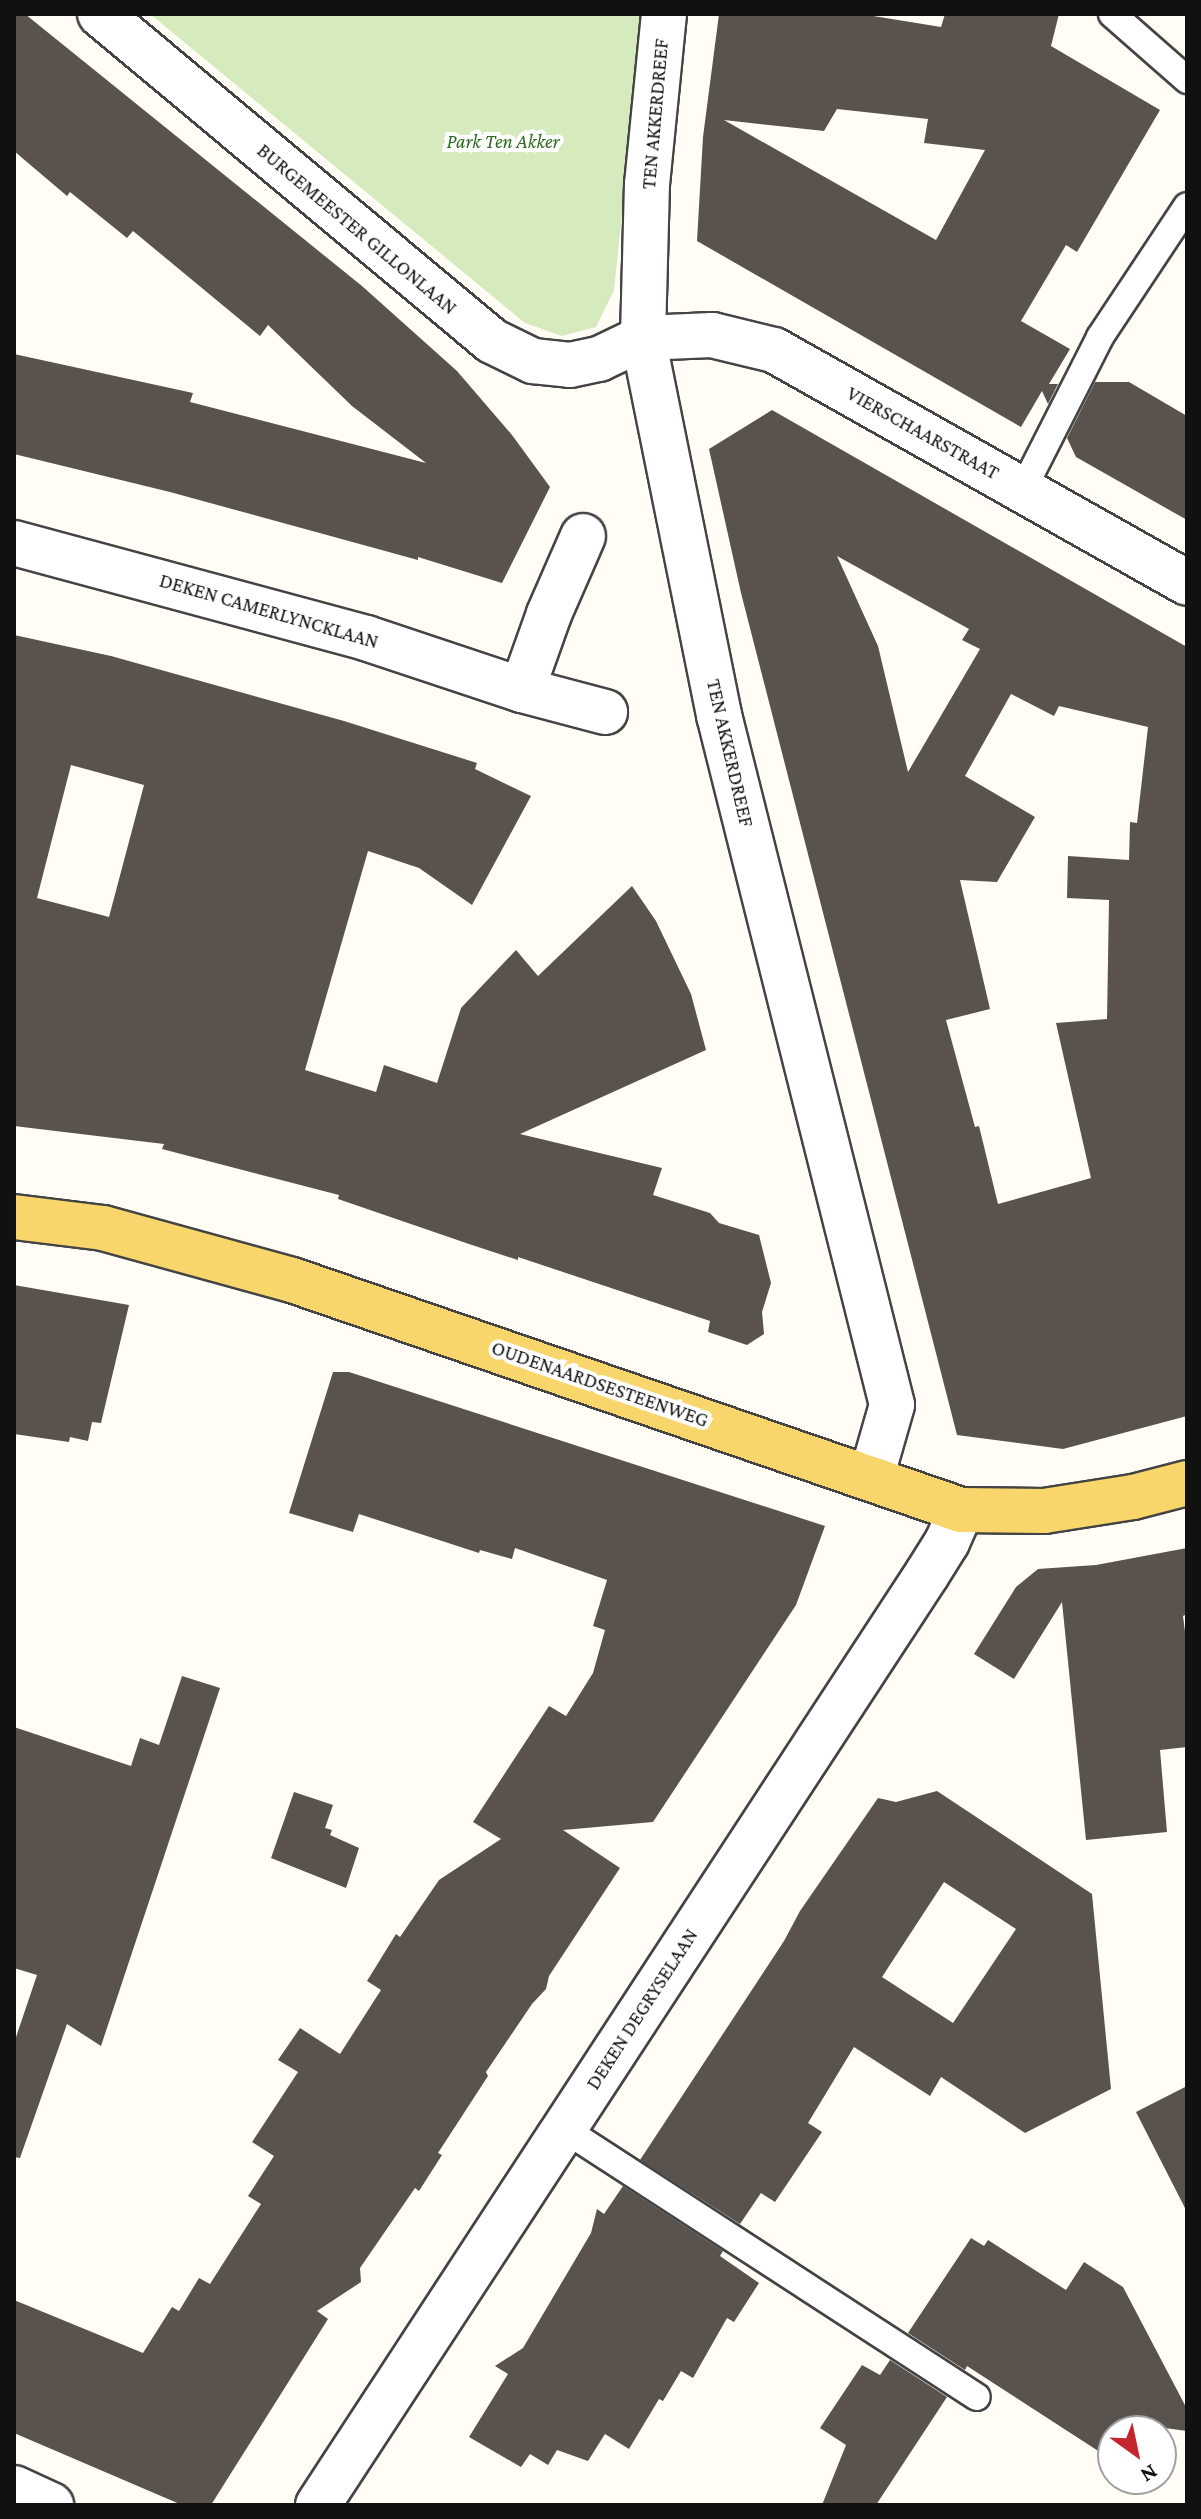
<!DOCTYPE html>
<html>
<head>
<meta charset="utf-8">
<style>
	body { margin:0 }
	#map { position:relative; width:1201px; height:2519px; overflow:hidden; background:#fffdf5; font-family:"Crimson Pro",serif }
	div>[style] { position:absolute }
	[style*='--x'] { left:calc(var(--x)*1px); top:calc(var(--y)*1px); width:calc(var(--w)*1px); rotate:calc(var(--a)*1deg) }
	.green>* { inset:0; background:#d5ebbd }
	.building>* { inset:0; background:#5a524d }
	.roads { filter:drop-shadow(2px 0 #444) drop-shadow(-2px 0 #444) drop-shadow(0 2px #444) drop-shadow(0 -2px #444) }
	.lane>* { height:26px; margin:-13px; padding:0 13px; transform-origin:13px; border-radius:13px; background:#fff }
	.street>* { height:44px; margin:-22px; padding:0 22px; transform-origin:22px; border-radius:22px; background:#fff }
	.primary>* { height:44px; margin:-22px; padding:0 22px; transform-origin:22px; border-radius:22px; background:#f9d66b }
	span { translate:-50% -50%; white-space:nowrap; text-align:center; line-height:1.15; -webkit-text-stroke:8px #fff; paint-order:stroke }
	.street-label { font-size:20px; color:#111 }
	.park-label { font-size:20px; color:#2f6b1f; font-style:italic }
	.frame { position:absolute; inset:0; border:16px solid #111; pointer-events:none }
	.north { position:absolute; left:1097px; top:2415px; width:80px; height:80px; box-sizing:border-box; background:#fff; border:2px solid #a0a0a0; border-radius:50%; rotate:147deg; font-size:22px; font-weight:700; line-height:32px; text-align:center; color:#111 }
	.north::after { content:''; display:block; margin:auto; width:28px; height:36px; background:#c4262e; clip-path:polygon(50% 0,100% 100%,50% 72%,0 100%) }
</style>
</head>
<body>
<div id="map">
	<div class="green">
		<div style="clip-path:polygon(150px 14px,643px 14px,614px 290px,596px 327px,562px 336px,525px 323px)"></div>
	</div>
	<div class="building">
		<div style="clip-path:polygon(14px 14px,25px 14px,362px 286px,457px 371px,512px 435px,550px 487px,502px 583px,418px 557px,418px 560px,170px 492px,14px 454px,14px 354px,193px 393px,190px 402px,426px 463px,352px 406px,268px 325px,260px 336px,133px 231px,127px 238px,70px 192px,67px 196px,14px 151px)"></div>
		<div style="clip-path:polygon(evenodd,719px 14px,861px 14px,941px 27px,945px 14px,1059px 14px,1051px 46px,1160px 110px,1077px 252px,1066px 245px,1021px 321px,1070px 349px,1049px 384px,1058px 384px,1048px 404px,1042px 391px,1021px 427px,697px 241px,703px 137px,719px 14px,837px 109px,928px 119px,924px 143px,985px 150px,936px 240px,724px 120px,824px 131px,837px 109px)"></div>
		<div style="clip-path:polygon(1095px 382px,1129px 382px,1187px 416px,1187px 520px,1076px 457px,1067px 438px)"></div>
		<div style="clip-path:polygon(evenodd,772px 410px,1187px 647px,1187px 1416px,1063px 1449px,957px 1435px,741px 593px,709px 449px,772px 410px,837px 556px,969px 629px,962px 640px,980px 649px,908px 772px,878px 646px,837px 556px,772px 410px,1011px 694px,1054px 716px,1059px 706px,1148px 727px,1137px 823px,1130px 822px,1129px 860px,1068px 856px,1067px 898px,1109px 900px,1107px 1019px,1056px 1023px,1091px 1178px,998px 1204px,979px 1126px,975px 1127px,946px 1020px,990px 1009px,960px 880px,997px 882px,1035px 817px,965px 776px,1011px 694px)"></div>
		<div style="clip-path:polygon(evenodd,14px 635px,111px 656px,344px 721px,477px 763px,475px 769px,531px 796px,472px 905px,419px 868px,368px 851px,305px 1070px,376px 1092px,384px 1065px,437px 1083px,461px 1008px,516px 950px,538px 976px,632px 886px,656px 921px,691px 994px,706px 1050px,520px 1134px,662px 1168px,653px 1195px,710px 1213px,719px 1223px,759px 1235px,771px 1283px,762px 1312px,764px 1334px,747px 1345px,708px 1332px,710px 1321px,518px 1257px,518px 1260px,469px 1244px,338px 1199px,339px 1195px,162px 1149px,164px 1144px,14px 1126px,14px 635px,71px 765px,144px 785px,109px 917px,37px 898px,71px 765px)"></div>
		<div style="clip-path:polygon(14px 1285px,129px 1305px,101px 1423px,92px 1422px,88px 1441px,70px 1437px,69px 1442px,14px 1434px)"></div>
		<div style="clip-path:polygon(333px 1372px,349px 1372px,825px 1526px,796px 1605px,653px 1822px,563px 1830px,620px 1868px,549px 1976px,546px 1989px,532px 2004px,486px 2072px,488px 2076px,438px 2153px,442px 2155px,419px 2191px,415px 2188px,360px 2268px,361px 2282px,317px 2311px,328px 2319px,211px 2505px,182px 2505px,14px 2433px,14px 2300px,143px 2353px,172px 2307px,179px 2311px,199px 2278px,210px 2284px,261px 2204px,248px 2196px,274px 2156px,252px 2142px,298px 2072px,278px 2060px,300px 2028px,340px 2054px,381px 1990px,367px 1981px,396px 1934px,400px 1937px,439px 1880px,501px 1839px,473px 1822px,549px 1706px,566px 1716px,593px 1673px,605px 1630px,593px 1626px,607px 1580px,515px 1548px,512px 1559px,480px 1550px,479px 1553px,359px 1514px,353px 1532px,289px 1513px)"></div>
		<div style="clip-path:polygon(1187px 1548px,1187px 1614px,1183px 1616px,1187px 1647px,1187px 1747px,1160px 1750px,1167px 1832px,1086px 1840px,1062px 1602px,1014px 1679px,974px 1654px,1016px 1587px,1038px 1569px,1096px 1565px)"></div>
		<div style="clip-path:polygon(182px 1676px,220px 1688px,101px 2046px,67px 2024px,20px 2158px,14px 2157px,14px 2043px,37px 1975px,14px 1968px,14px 1727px,131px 1766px,140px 1738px,159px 1745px)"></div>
		<div style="clip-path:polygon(evenodd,937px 1791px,1092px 1894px,1111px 2089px,1025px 2133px,941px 2077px,930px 2096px,854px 2047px,808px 2123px,822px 2132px,775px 2202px,761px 2193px,740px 2224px,640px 2160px,784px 1941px,800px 1911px,878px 1798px,896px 1802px,937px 1791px,944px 1882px,1016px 1929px,953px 2023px,882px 1977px,944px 1882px)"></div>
		<div style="clip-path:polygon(294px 1792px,333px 1805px,325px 1828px,332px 1830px,330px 1835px,359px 1848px,346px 1888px,271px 1858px)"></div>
		<div style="clip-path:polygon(1187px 2086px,1187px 2212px,1136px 2112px)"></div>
		<div style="clip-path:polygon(623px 2186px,723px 2251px,720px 2256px,759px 2283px,734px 2322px,727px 2318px,693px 2378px,681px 2371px,663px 2401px,659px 2399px,629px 2449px,605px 2434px,588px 2461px,557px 2450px,548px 2465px,530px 2454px,521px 2467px,469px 2437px,508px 2374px,495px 2366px,523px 2348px,591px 2233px,597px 2209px,604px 2214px)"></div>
		<div style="clip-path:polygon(971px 2238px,984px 2246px,988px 2240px,1066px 2290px,1084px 2262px,1123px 2287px,1187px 2409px,1187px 2431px,1128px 2423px,1123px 2431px,1113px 2431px,1113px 2446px,1106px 2456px,967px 2366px,965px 2370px,908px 2333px)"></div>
		<div style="clip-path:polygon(890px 2360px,947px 2397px,876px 2505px,822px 2505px,846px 2445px,820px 2428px,862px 2365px,880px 2375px)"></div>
	</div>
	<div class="roads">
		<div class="lane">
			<div style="--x:1112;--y:14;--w:100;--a:41.3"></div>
			<div style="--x:1023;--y:489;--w:170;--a:-63.1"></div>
			<div style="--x:1100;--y:337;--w:157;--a:-56.4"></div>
			<div style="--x:564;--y:2129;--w:492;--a:33"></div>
		</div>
		<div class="street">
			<div style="--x:100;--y:14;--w:510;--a:39.83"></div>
			<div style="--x:492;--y:341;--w:46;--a:26"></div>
			<div style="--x:533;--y:361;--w:37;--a:6"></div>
			<div style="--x:570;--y:365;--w:30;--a:-12"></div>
			<div style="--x:599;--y:359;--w:49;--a:-25.5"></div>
			<div style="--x:643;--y:338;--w:69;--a:-2.5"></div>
			<div style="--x:712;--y:335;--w:64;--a:13.6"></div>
			<div style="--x:774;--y:350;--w:474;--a:29.4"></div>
			<div style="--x:664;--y:14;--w:171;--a:95.7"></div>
			<div style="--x:647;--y:184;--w:154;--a:91.5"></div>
			<div style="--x:643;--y:338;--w:385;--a:78.6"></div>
			<div style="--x:719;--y:715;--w:711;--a:75.92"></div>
			<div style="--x:892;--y:1405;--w:76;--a:106"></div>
			<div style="--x:14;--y:543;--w:365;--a:15.1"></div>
			<div style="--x:366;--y:638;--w:164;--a:18.4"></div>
			<div style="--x:522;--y:690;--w:86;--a:14.8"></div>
			<div style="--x:522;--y:690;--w:81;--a:-70.4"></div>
			<div style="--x:549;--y:614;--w:85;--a:-66.4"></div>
			<div style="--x:14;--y:2488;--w:41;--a:24.7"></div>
			<div style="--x:318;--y:2505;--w:1112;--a:-56.81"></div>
			<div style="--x:927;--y:1574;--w:38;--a:-58"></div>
			<div style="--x:947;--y:1542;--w:35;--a:-66"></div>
		</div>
		<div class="primary">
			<div style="--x:14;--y:1217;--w:90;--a:7"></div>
			<div style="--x:103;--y:1228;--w:196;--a:15.4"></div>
			<div style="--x:292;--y:1280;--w:707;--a:18.97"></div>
			<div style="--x:961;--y:1510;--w:83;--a:0.7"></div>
			<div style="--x:1044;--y:1511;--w:90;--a:-8.9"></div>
			<div style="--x:1133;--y:1497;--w:56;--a:-14.5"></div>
		</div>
	</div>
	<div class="street-label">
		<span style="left:655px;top:114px;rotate:-85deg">TEN AKKERDREEF</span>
		<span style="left:357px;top:229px;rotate:40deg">BURGEMEESTER GILLONLAAN</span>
		<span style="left:923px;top:433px;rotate:29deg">VIERSCHAARSTRAAT</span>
		<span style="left:269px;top:611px;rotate:16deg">DEKEN CAMERLYNCKLAAN</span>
		<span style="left:730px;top:753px;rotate:77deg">TEN AKKERDREEF</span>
		<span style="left:600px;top:1384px;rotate:19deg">OUDENAARDSESTEENWEG</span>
		<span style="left:642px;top:2009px;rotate:-57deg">DEKEN DEGRYSELAAN</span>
	</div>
	<div class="park-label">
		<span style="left:503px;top:141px">Park Ten Akker</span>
	</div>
	<div class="frame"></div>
	<div class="north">N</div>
</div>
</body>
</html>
